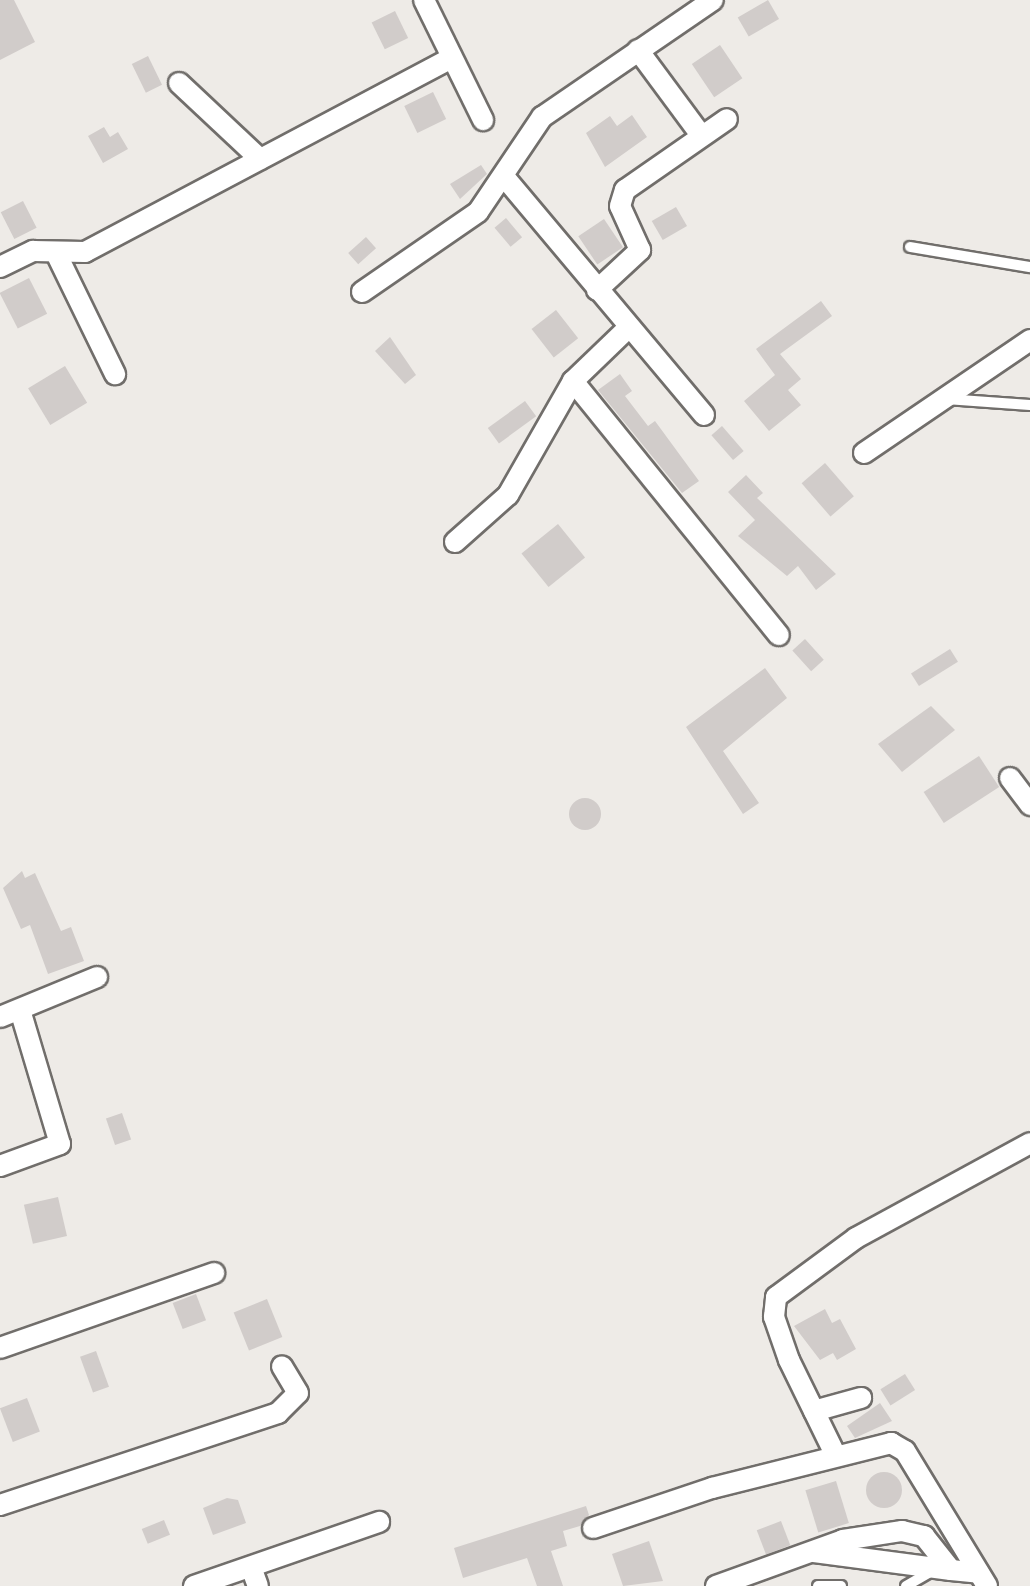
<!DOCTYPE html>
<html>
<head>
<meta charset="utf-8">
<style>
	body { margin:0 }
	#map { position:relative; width:1030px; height:1586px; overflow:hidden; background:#eeebe7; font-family:Overpass,sans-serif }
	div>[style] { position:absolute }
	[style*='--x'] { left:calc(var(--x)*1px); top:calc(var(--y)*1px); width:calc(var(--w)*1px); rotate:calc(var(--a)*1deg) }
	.building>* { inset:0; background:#d1ccca; transform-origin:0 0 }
	.round { border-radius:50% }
	.roads { filter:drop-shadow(2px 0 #716e6b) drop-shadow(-2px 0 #716e6b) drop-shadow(0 2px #716e6b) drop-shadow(0 -2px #716e6b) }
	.lane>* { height:10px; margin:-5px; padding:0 5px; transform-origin:5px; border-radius:5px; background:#fff }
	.street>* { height:20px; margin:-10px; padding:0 10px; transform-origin:10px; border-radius:10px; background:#fff }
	span { translate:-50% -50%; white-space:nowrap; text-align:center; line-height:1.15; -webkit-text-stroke:9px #fff; paint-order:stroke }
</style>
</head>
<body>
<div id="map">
	<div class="building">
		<div style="clip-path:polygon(0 0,14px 0,35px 42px,0 60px)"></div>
		<div style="left:768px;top:0;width:22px;height:35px;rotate:60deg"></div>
		<div style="left:395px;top:11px;width:30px;height:26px;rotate:64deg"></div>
		<div style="left:720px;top:45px;width:40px;height:34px;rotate:56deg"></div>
		<div style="left:148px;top:56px;width:32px;height:18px;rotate:64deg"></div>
		<div style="left:433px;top:92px;width:30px;height:32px;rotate:64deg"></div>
		<div style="clip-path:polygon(632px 115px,647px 137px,605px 167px,586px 133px,610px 116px,617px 126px)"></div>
		<div style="clip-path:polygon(104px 127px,110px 137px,118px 132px,128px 149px,103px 163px,88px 136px)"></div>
		<div style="clip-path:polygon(481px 165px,487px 174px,460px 199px,450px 184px)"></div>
		<div style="left:23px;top:201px;width:30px;height:25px;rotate:63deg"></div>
		<div style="left:676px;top:207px;width:22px;height:28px;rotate:60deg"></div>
		<div style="left:506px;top:218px;width:25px;height:15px;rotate:50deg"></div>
		<div style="left:604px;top:219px;width:34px;height:31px;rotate:56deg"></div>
		<div style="left:366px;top:237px;width:15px;height:24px;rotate:48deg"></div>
		<div style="left:29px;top:278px;width:40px;height:33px;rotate:63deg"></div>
		<div style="clip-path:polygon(821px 301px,832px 316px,780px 354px,801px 379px,788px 390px,801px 405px,769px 431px,744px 401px,775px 375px,756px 349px)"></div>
		<div style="left:556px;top:310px;width:36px;height:31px;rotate:52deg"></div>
		<div style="clip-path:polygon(390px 337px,416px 375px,405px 384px,375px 351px)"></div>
		<div style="left:65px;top:366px;width:43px;height:43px;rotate:59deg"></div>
		<div style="clip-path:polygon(620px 374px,632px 391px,625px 396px,648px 426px,655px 421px,699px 481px,682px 493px,598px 390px)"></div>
		<div style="left:525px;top:401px;width:19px;height:46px;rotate:54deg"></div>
		<div style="left:722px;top:426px;width:33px;height:14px;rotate:49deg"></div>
		<div style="left:825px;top:463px;width:44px;height:31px;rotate:49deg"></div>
		<div style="clip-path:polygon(746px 475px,763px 493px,757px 498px,836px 574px,816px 590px,798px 566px,787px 576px,738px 536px,755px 520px,728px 492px)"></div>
		<div style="left:558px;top:524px;width:43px;height:47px;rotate:51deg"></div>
		<div style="left:805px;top:639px;width:28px;height:17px;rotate:48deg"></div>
		<div style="left:950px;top:649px;width:15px;height:46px;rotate:58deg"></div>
		<div style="clip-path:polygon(765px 668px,787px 698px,723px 751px,759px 803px,743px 814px,686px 727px)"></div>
		<div style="clip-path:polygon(931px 706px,955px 730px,902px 772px,878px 744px)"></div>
		<div style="left:979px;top:756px;width:37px;height:66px;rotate:57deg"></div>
		<div class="round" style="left:569px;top:798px;width:32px;height:32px"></div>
		<div style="clip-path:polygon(22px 871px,25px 878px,35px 873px,61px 931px,71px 927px,84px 961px,48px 974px,30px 925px,21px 929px,3px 888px)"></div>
		<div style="left:122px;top:1113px;width:28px;height:17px;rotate:71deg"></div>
		<div style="left:58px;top:1197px;width:40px;height:35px;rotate:77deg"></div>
		<div style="left:196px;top:1294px;width:28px;height:25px;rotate:69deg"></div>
		<div style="left:267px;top:1299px;width:41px;height:36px;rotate:68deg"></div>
		<div style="clip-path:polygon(825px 1309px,832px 1323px,840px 1319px,856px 1349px,837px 1360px,833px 1353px,820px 1360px,794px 1326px)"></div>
		<div style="left:96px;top:1351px;width:38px;height:17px;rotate:70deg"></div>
		<div style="left:905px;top:1374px;width:19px;height:29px;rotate:58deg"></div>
		<div style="left:27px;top:1398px;width:36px;height:29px;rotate:69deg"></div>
		<div style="clip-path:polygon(880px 1403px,892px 1421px,855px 1438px,847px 1426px)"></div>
		<div class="round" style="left:866px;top:1472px;width:36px;height:36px"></div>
		<div style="left:836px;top:1481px;width:44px;height:32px;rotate:73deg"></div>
		<div style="clip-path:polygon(227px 1498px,238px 1500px,246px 1523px,213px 1535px,203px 1508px)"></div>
		<div style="clip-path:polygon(586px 1506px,589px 1515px,580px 1526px,563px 1531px,567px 1546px,551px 1551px,563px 1586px,537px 1586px,527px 1558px,463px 1578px,454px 1548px)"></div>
		<div style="left:164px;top:1520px;width:16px;height:24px;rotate:68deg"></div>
		<div style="left:781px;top:1521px;width:26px;height:26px;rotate:69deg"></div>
		<div style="clip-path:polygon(649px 1541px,663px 1581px,623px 1586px,612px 1554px)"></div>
	</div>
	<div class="roads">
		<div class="lane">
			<div style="--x:910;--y:247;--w:122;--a:9.5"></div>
			<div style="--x:946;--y:399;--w:84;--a:4.1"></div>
			<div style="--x:818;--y:1586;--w:23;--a:0"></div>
			<div style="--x:906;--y:1586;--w:34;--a:-30"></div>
		</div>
		<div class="street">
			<div style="--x:424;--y:0;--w:134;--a:63.8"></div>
			<div style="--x:638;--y:50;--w:106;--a:53.5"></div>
			<div style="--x:179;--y:83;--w:111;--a:43.2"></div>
			<div style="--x:506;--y:179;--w:308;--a:50"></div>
			<div style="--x:56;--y:253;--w:135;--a:64"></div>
			<div style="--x:0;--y:267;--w:37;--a:-26"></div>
			<div style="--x:33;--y:251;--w:52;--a:1.1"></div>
			<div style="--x:85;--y:252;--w:415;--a:-27.9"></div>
			<div style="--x:597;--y:290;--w:59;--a:-42.9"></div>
			<div style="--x:640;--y:250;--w:48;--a:-114.4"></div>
			<div style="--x:620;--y:206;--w:17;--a:-73"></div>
			<div style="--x:625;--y:190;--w:124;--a:-34.8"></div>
			<div style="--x:362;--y:292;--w:141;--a:-34.6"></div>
			<div style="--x:478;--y:212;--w:115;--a:-56"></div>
			<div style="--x:542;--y:117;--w:207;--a:-34.4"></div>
			<div style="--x:573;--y:381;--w:327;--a:51"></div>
			<div style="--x:864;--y:453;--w:201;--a:-34.2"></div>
			<div style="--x:455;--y:542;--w:71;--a:-41.6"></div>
			<div style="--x:508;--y:495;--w:131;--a:-60.3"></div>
			<div style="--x:573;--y:381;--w:76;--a:-43.9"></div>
			<div style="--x:1010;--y:778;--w:34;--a:53"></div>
			<div style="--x:0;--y:1017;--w:105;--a:-22.4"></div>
			<div style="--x:0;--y:1166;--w:64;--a:-20.1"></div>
			<div style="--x:60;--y:1144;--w:140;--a:-106.6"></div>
			<div style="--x:0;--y:1348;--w:227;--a:-19.3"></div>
			<div style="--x:814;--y:1411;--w:49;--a:-15.5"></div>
			<div style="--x:835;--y:1454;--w:105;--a:-116.1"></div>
			<div style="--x:789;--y:1360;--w:46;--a:-109.2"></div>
			<div style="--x:774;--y:1317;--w:20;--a:-84"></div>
			<div style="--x:776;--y:1297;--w:99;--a:-36.4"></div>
			<div style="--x:856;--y:1238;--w:198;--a:-28.6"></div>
			<div style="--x:0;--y:1505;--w:293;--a:-18.3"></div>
			<div style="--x:278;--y:1413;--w:28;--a:-45"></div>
			<div style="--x:298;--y:1393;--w:31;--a:-121"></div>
			<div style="--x:593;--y:1528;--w:126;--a:-18.6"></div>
			<div style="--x:712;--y:1488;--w:185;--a:-14.1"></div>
			<div style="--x:891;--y:1443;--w:16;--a:30"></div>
			<div style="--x:905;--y:1451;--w:158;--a:58.7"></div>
			<div style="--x:814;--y:1552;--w:138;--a:7.5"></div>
			<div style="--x:251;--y:1567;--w:20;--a:70"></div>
			<div style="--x:194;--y:1586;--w:196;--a:-19.1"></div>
			<div style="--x:716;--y:1586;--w:135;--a:-19.9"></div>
			<div style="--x:843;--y:1540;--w:60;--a:-8.7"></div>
			<div style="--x:902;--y:1531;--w:23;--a:13"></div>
			<div style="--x:924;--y:1536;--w:43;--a:51.5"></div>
			<div style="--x:951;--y:1570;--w:28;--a:6"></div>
		</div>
	</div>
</div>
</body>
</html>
